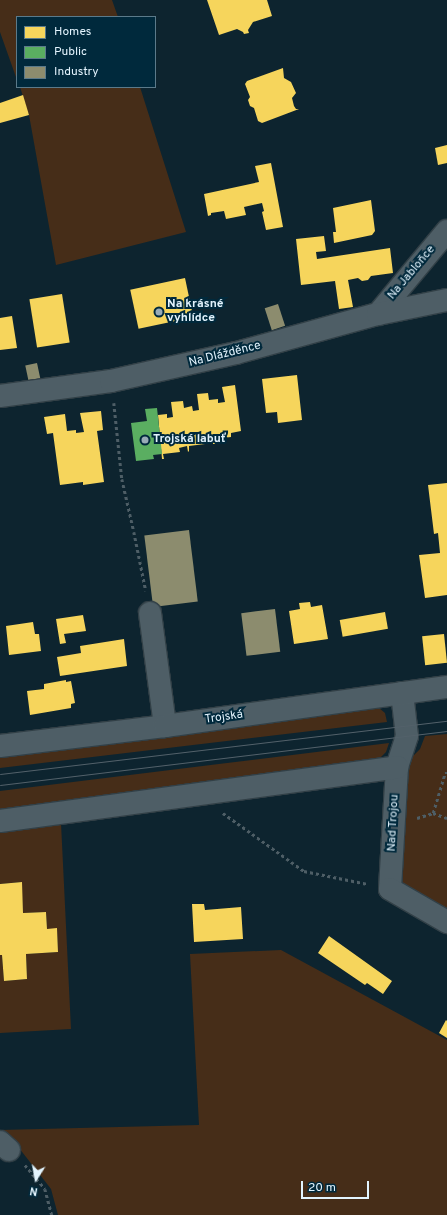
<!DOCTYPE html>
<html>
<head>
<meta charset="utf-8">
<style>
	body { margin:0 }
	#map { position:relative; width:447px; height:1215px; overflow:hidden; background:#0d242f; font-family:Overpass,sans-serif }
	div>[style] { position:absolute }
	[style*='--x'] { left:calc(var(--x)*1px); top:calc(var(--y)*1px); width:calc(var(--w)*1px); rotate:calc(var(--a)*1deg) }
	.green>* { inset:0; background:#462d18 }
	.homes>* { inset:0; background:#f6d55c; transform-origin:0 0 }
	.public>* { inset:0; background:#5aae61 }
	.industry>* { inset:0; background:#8c8c6e; transform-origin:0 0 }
	.path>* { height:2.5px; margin-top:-1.25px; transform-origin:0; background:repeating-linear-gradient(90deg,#4e5e66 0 3px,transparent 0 6px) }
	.roads { filter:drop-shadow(1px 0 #324047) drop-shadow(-1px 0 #324047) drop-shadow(0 1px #324047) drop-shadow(0 -1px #324047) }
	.minor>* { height:22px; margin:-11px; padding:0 11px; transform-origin:11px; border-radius:11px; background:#4e5e66 }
	.tram>* { height:1px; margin:-0.5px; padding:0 0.5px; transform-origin:0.5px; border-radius:0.5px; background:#53616a }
	.dots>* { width:11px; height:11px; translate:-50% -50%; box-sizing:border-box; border:2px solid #00293c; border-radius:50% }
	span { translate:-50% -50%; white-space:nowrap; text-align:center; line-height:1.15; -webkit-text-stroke:4px #00293c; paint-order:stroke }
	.street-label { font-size:12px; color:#e3f4fe }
	.poi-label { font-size:12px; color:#e3f4fe; font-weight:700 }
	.left { translate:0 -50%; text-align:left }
	.legend { position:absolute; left:16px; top:16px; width:140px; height:72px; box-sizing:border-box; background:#00293c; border:1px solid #5b7a8a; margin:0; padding:5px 7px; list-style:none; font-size:12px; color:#e3f4fe }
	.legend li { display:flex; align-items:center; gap:8px; height:20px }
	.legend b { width:20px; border:1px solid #5b7a8a }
	.north { position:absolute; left:16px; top:1159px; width:40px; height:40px; -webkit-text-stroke:3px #00293c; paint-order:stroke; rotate:191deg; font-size:11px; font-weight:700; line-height:16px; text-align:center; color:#e3f4fe }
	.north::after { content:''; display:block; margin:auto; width:14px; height:18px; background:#e3f4fe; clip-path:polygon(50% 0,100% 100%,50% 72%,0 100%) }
	.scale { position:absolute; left:301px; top:1181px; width:68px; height:18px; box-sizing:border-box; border:2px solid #e3f4fe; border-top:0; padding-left:5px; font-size:12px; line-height:14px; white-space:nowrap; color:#e3f4fe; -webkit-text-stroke:3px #00293c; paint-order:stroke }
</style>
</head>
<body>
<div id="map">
	<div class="green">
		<div style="clip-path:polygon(0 0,112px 0,118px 17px,17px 17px,17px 80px,0 32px)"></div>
		<div style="clip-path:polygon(20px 87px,140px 87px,186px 232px,56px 265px,29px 115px)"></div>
		<div style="clip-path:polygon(379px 708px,385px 713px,387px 722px,0 768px,0 757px,194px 733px)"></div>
		<div style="clip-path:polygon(447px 734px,447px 914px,399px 887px,405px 764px,420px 749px,425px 736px)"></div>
		<div style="clip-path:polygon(389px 743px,386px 752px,379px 759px,0 812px,0 791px)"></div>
		<div style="clip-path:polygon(61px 823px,71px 1029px,0 1033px,0 955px,2px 955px,4px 981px,27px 979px,26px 954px,58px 952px,57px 929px,47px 929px,46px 912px,23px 913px,21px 882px,0 884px,0 829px)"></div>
		<div style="clip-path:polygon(281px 950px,447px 1040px,447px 1215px,58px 1215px,51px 1189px,19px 1148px,0 1130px,199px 1125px,190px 954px)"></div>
	</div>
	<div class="homes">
		<div style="clip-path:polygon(207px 0,267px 0,272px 16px,253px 22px,248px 30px,249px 33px,244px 34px,243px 32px,237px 29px,219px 35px)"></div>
		<div style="clip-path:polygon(283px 68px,284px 78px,291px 82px,296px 93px,292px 98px,294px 106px,296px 109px,299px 109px,262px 123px,258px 121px,254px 108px,250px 106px,248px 100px,250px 97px,245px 84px,247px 81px)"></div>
		<div style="clip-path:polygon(23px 95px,29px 115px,0 123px,0 103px)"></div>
		<div style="clip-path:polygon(447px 145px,447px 163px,438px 165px,435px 148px)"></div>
		<div style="clip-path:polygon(271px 163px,283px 227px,266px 230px,262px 212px,264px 211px,262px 203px,244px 207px,246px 215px,226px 219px,224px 211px,211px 213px,211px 215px,208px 216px,204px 194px,259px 182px,255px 166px)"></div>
		<div style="clip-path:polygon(371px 200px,375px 231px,372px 235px,334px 243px,333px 232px,336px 232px,333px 208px)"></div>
		<div style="clip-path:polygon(324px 236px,326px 251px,316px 252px,317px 259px,390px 248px,393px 273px,371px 276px,368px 280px,362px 281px,358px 278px,348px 280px,353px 307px,339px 309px,335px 281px,301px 285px,296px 239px)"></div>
		<div style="left:185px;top:278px;width:40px;height:56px;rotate:78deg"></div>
		<div style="left:62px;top:294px;width:49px;height:33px;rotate:81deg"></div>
		<div style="clip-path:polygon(12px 316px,17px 348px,0 350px,0 318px)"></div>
		<div style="clip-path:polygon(297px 375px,302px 420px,278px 423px,277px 412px,266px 413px,262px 379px)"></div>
		<div style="clip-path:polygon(235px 385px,241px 431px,231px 433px,231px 437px,215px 439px,215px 444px,213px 444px,213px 439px,205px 440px,205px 444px,189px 446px,189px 451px,188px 452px,187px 446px,179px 448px,180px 452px,163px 454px,164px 459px,162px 459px,158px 415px,167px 414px,167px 418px,173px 417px,171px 402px,183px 401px,184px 408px,192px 406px,193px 411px,199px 410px,197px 394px,208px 393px,209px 400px,218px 399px,218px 403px,225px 402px,222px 387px)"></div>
		<div style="clip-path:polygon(101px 411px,103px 430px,97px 431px,104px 482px,83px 485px,83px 482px,60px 485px,53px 433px,47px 434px,44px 417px,65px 414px,67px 431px,76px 430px,76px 433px,84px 432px,80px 413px)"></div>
		<div style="clip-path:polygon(447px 483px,447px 595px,425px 598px,419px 555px,440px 553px,438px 533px,434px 534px,428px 485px)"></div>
		<div style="clip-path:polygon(310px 602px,311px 607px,322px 605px,328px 639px,294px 644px,289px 611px,300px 609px,299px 603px)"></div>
		<div style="left:385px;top:612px;width:17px;height:46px;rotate:80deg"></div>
		<div style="clip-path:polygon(83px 615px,86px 631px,64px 634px,66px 643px,60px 644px,56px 619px)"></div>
		<div style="clip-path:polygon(33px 622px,35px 634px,39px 634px,41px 651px,9px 655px,6px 626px)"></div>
		<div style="left:444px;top:634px;width:29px;height:22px;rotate:84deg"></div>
		<div style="clip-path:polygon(124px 639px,127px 666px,60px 676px,57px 657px,81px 653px,80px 646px)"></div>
		<div style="clip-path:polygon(66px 680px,66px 682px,71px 681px,75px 703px,71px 704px,71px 708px,30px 715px,27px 691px,44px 689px,44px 684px)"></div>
		<div style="clip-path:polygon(22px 882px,23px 913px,46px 912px,47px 929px,57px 928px,58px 952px,26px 954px,27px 979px,4px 981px,2px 955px,0 955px,0 884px)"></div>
		<div style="clip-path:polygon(192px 904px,204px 904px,205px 910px,241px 907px,243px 939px,194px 942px)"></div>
		<div style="clip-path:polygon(329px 936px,392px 981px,383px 994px,367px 983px,365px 985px,318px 953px)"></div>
		<div style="clip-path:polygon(446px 1020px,447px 1021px,447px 1038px,439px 1033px)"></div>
	</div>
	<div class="public">
		<div style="clip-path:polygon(157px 408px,162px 454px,153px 455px,154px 459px,136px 461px,131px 423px,147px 421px,145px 409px)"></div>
	</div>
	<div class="industry">
		<div style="left:278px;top:304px;width:23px;height:14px;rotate:72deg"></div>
		<div style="left:37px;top:363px;width:19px;height:12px;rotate:78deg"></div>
		<div style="left:189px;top:530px;width:72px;height:45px;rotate:83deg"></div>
		<div style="left:275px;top:609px;width:43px;height:34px;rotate:83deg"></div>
	</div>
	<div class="path">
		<div style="--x:114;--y:403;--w:76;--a:84"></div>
		<div style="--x:122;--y:479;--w:54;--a:77.2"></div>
		<div style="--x:134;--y:532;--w:60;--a:78.5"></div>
		<div style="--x:223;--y:813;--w:100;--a:35.6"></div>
		<div style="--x:304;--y:871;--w:65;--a:11.5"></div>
		<div style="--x:433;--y:813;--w:42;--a:-73.3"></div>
		<div style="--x:445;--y:773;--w:2;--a:0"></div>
		<div style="--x:417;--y:818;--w:17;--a:-17"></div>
		<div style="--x:433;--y:813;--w:15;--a:20"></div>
		<div style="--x:25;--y:1165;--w:31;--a:50"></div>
		<div style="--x:45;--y:1189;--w:27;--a:75"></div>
	</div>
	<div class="roads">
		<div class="minor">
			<div style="--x:378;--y:314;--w:108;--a:-50.3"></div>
			<div style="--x:0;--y:396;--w:112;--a:-7.7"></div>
			<div style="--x:111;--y:381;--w:128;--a:-12.6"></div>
			<div style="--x:236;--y:353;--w:147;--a:-15.4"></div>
			<div style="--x:378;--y:314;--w:70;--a:-11.5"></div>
			<div style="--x:150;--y:613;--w:114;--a:82.4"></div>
			<div style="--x:402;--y:693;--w:43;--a:83.4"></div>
			<div style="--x:407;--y:736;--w:33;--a:108"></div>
			<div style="--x:397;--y:767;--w:122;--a:93.3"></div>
			<div style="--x:390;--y:889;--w:66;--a:30.1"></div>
			<div style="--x:0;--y:746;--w:166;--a:-6.9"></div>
			<div style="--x:165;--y:726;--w:285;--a:-7.9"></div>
			<div style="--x:0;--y:821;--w:401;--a:-7.7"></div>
			<div style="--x:0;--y:1142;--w:12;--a:42"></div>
		</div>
	</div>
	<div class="tram">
		<div style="--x:0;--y:774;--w:450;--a:-6.8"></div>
		<div style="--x:0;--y:785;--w:450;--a:-6.9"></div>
	</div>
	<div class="dots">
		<div style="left:159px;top:312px;background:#98abb6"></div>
		<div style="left:145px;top:440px;background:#98abb6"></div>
	</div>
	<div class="street-label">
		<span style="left:412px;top:273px;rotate:-50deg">Na Jabloňce</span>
		<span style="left:225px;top:355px;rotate:-14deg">Na Dlážděnce</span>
		<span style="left:224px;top:718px;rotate:-8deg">Trojská</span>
		<span style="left:394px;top:823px;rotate:-87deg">Nad Trojou</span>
	</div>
	<div class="poi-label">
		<span class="left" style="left:167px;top:312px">Na krásné<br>vyhlídce</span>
		<span class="left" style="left:153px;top:440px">Trojská labuť</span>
	</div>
	<ul class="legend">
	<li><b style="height:11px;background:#f6d55c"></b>Homes</li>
	<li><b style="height:11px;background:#5aae61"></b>Public</li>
	<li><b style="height:11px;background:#8c8c6e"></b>Industry</li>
	</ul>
	<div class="north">N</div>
	<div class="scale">20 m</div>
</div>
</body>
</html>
